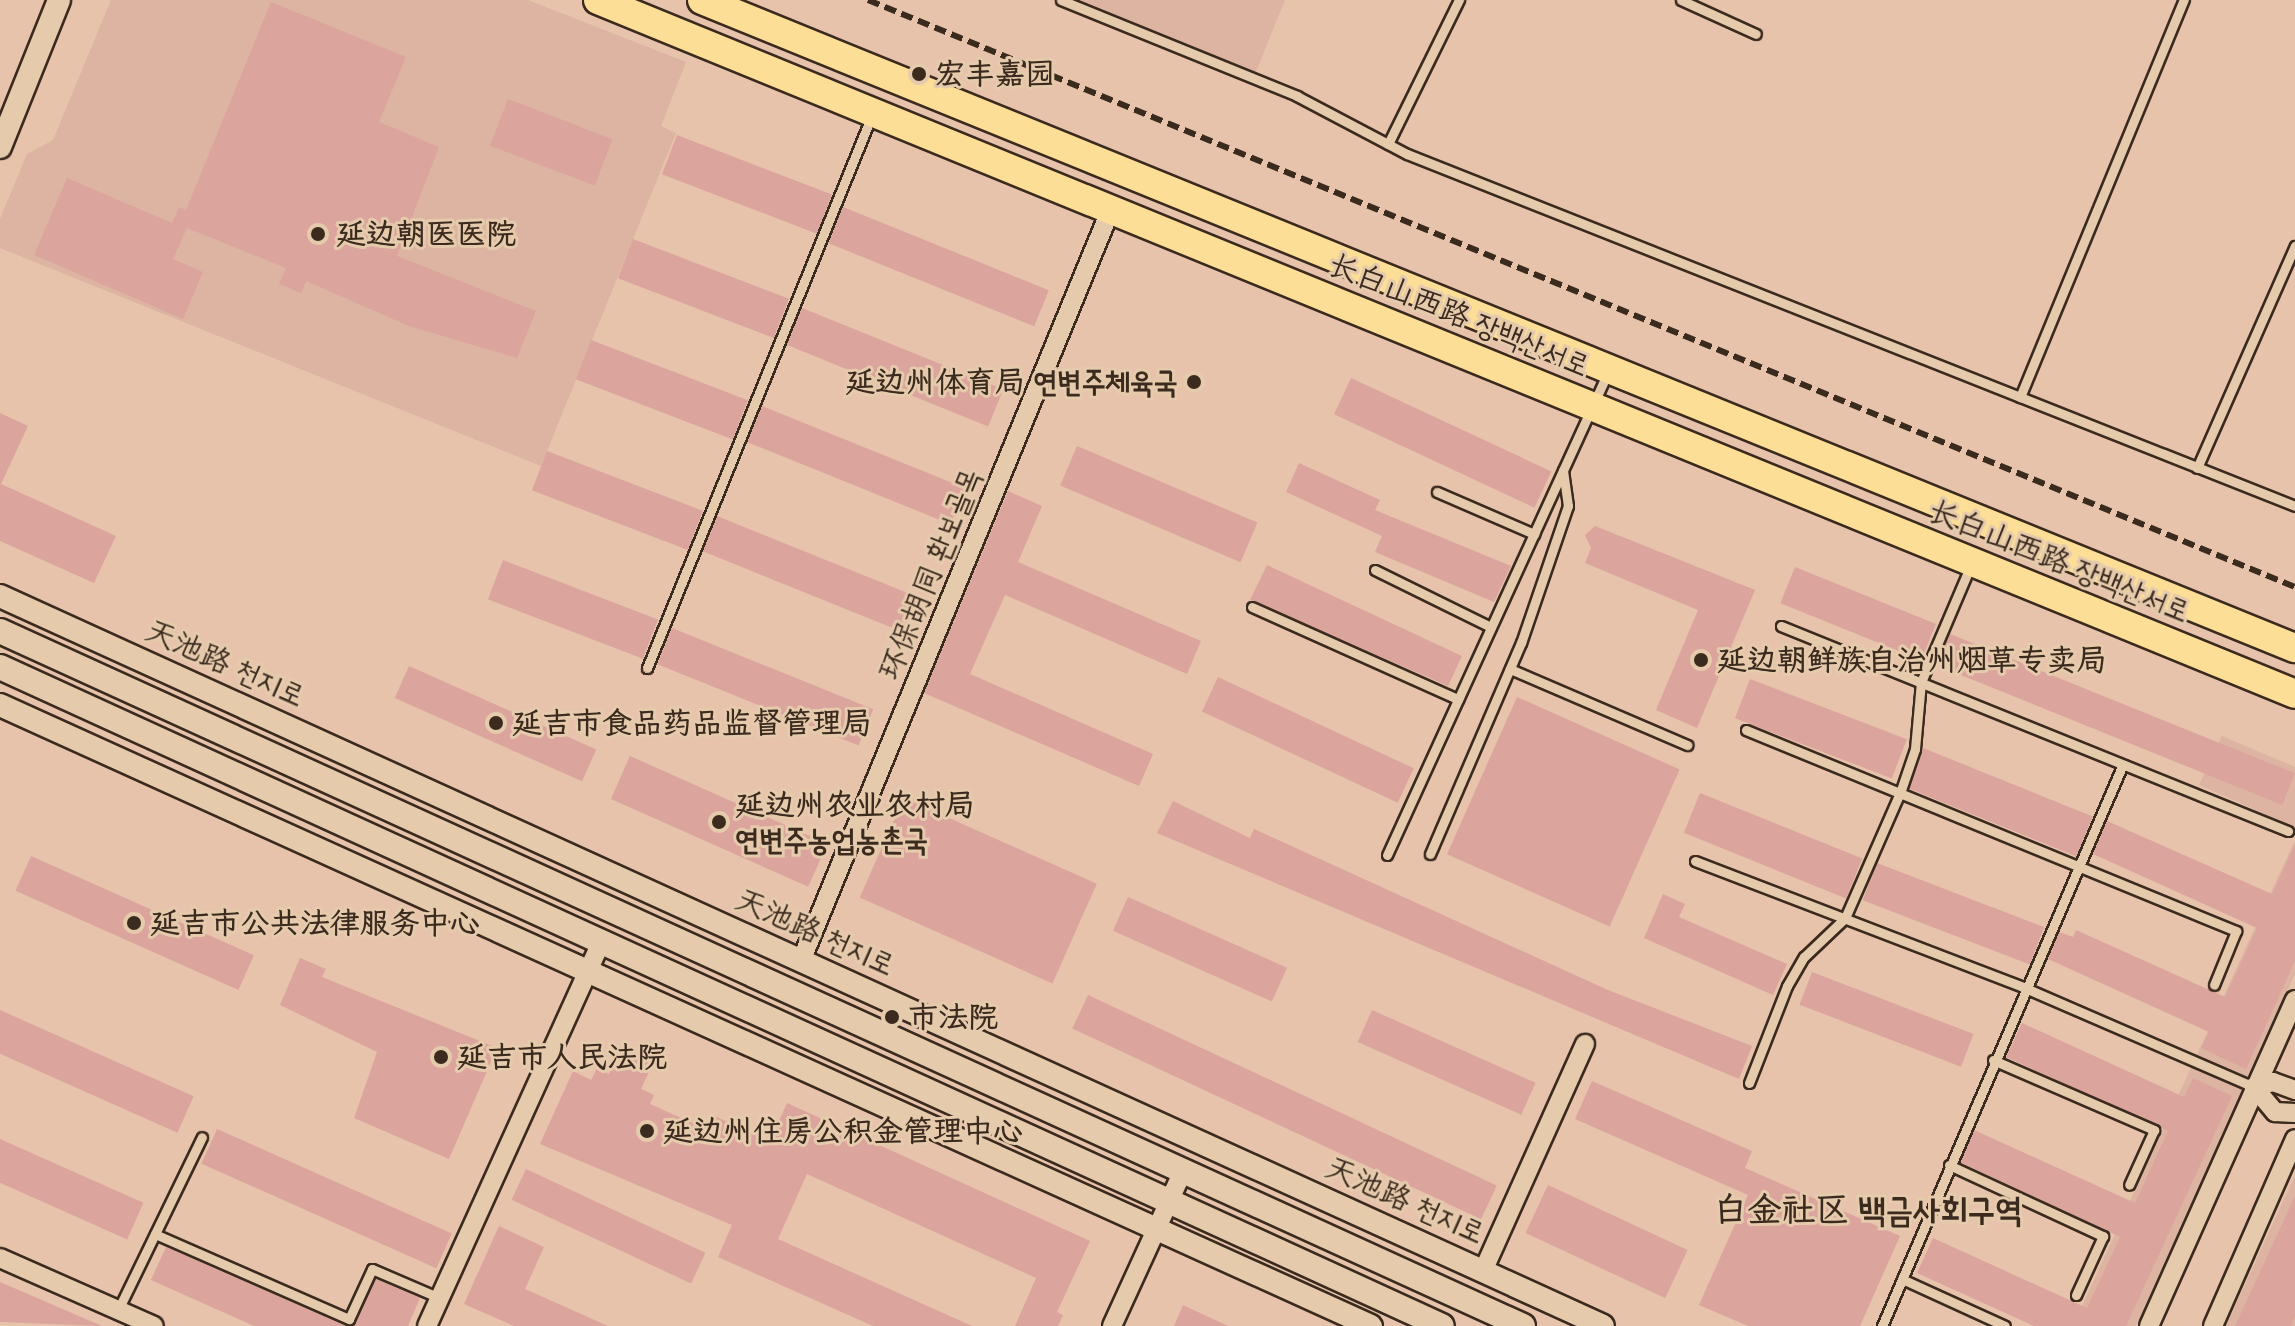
<!DOCTYPE html>
<html>
<head>
<meta charset="utf-8">
<style>
	body { margin:0 }
	#map { position:relative; width:2295px; height:1326px; overflow:hidden; background:#e7c3ab; font-family:Sriracha,"LXGW WenKai TC","Poor Story",sans-serif }
	div>[style] { position:absolute }
	[style*='--x'] { left:calc(var(--x)*1px); top:calc(var(--y)*1px); width:calc(var(--w)*1px); rotate:calc(var(--a)*1deg) }
	.built>* { inset:0; background:#dcb4a1 }
	.building>* { inset:0; background:#dba49c; transform-origin:0 0 }
	.roads { filter:drop-shadow(2px 0 #3b2a1e) drop-shadow(-2px 0 #3b2a1e) drop-shadow(0 2px #3b2a1e) drop-shadow(0 -2px #3b2a1e) }
	.service>* { height:9px; margin:-4.5px; padding:0 4.5px; transform-origin:4.5px; border-radius:4.5px; background:#e5caac }
	.minor>* { height:18px; margin:-9px; padding:0 9px; transform-origin:9px; border-radius:9px; background:#e5caac }
	.tertiary>* { height:22px; margin:-11px; padding:0 11px; transform-origin:11px; border-radius:11px; background:#e5caac }
	.secondary>* { height:24px; margin:-12px; padding:0 12px; transform-origin:12px; border-radius:12px; background:#e5caac }
	.primary>* { height:28px; margin:-14px; padding:0 14px; transform-origin:14px; border-radius:14px; background:#fcde96 }
	.rail>* { height:6px; margin-top:-3px; transform-origin:0; background:repeating-linear-gradient(90deg,#3b2a1e 0 12px,transparent 0 18px) }
	.dots>* { width:22px; height:22px; translate:-50% -50%; box-sizing:border-box; border:4px solid #e5caac; border-radius:50% }
	span { translate:-50% -50%; white-space:nowrap; text-align:center; line-height:1.15; -webkit-text-stroke:6px #e5caac; paint-order:stroke }
	.poi-label { font-size:30px; color:#3b2a1e; font-weight:700 }
	.left { translate:0 -50%; text-align:left }
	.right { translate:-100% -50%; text-align:right }
	.street-label { font-size:30px; color:#3b2a1e }
	.quarter-label { font-size:34px; color:#3b2a1e; font-weight:700 }
</style>
</head>
<body>
<div id="map">
	<div class="built">
		<div style="clip-path:polygon(111px 0,528px 0,686px 62px,661px 126px,676px 133px,541px 466px,0 248px,0 219px,27px 154px,53px 140px)"></div>
		<div style="clip-path:polygon(1065px 0,1285px 0,1253px 79px)"></div>
		<div style="clip-path:polygon(2222px 736px,2295px 767px,2295px 827px,2199px 785px)"></div>
		<div style="clip-path:polygon(2295px 840px,2295px 974px,2136px 1326px,2073px 1326px)"></div>
		<div style="clip-path:polygon(2295px 1175px,2295px 1326px,2226px 1326px)"></div>
	</div>
	<div class="building">
		<div style="clip-path:polygon(271px 2px,406px 57px,379px 122px,439px 147px,397px 256px,536px 311px,517px 358px,409px 326px,306px 281px,301px 293px,279px 284px,286px 268px,187px 228px,173px 259px,203px 272px,183px 319px,34px 255px,67px 178px,172px 223px,179px 207px,186px 210px)"></div>
		<div style="left:508px;top:99px;width:112px;height:50px;rotate:21deg"></div>
		<div style="left:677px;top:135px;width:166px;height:42px;rotate:21deg"></div>
		<div style="left:843px;top:207px;width:222px;height:39px;rotate:22deg"></div>
		<div style="left:633px;top:239px;width:167px;height:42px;rotate:21deg"></div>
		<div style="left:802px;top:308px;width:217px;height:40px;rotate:22deg"></div>
		<div style="left:591px;top:340px;width:168px;height:42px;rotate:21deg"></div>
		<div style="left:1351px;top:378px;width:221px;height:40px;rotate:25deg"></div>
		<div style="left:762px;top:406px;width:219px;height:39px;rotate:22deg"></div>
		<div style="clip-path:polygon(0 413px,28px 426px,1px 484px,116px 536px,94px 583px,0 541px)"></div>
		<div style="left:1077px;top:446px;width:196px;height:43px;rotate:23deg"></div>
		<div style="left:547px;top:451px;width:167px;height:42px;rotate:21deg"></div>
		<div style="clip-path:polygon(1299px 463px,1380px 500px,1375px 510px,1511px 566px,1494px 602px,1375px 552px,1382px 536px,1286px 492px)"></div>
		<div style="clip-path:polygon(1008px 491px,1042px 506px,1018px 562px,1201px 641px,1187px 674px,1005px 595px,970px 674px,1153px 754px,1139px 786px,924px 693px)"></div>
		<div style="left:717px;top:516px;width:219px;height:38px;rotate:22deg"></div>
		<div style="clip-path:polygon(1595px 526px,1755px 590px,1697px 728px,1656px 710px,1698px 610px,1585px 563px,1591px 548px,1585px 535px)"></div>
		<div style="left:503px;top:560px;width:166px;height:42px;rotate:21deg"></div>
		<div style="clip-path:polygon(1267px 565px,1462px 656px,1448px 686px,1250px 600px)"></div>
		<div style="left:1795px;top:567px;width:152px;height:39px;rotate:22deg"></div>
		<div style="left:672px;top:628px;width:217px;height:39px;rotate:22deg"></div>
		<div style="left:1950px;top:634px;width:372px;height:34px;rotate:22deg"></div>
		<div style="left:409px;top:666px;width:205px;height:35px;rotate:24deg"></div>
		<div style="left:1218px;top:677px;width:216px;height:38px;rotate:25deg"></div>
		<div style="left:1750px;top:679px;width:168px;height:42px;rotate:21deg"></div>
		<div style="left:1517px;top:697px;width:178px;height:172px;rotate:24deg"></div>
		<div style="left:1923px;top:748px;width:183px;height:43px;rotate:22deg"></div>
		<div style="left:630px;top:756px;width:216px;height:47px;rotate:24deg"></div>
		<div style="left:1700px;top:793px;width:175px;height:43px;rotate:22deg"></div>
		<div style="left:904px;top:798px;width:211px;height:109px;rotate:24deg"></div>
		<div style="clip-path:polygon(1173px 801px,1250px 838px,1254px 829px,1608px 990px,1752px 1046px,1739px 1079px,1157px 833px)"></div>
		<div style="clip-path:polygon(2107px 821px,2272px 894px,2295px 844px,2295px 961px,2246px 1069px,2201px 1048px,2209px 1032px,2048px 959px,2059px 932px,2073px 937px,2076px 930px,2225px 997px,2257px 928px,2093px 854px)"></div>
		<div style="left:31px;top:856px;width:244px;height:38px;rotate:24deg"></div>
		<div style="left:1877px;top:863px;width:179px;height:40px;rotate:21deg"></div>
		<div style="clip-path:polygon(1663px 894px,1685px 904px,1679px 917px,1787px 964px,1773px 995px,1644px 938px)"></div>
		<div style="left:1128px;top:897px;width:174px;height:37px;rotate:24deg"></div>
		<div style="clip-path:polygon(300px 958px,326px 969px,322px 977px,497px 1048px,449px 1159px,354px 1118px,377px 1052px,280px 1005px)"></div>
		<div style="left:1812px;top:972px;width:173px;height:35px;rotate:21deg"></div>
		<div style="left:1088px;top:995px;width:451px;height:37px;rotate:25deg"></div>
		<div style="left:0;top:1010px;width:212px;height:40px;rotate:24deg"></div>
		<div style="left:1372px;top:1010px;width:179px;height:35px;rotate:24deg"></div>
		<div style="clip-path:polygon(2022px 1023px,2184px 1097px,2193px 1078px,2232px 1096px,2126px 1326px,2034px 1326px,1917px 1273px,1933px 1238px,2087px 1308px,2120px 1237px,1960px 1162px,1974px 1130px,2135px 1203px,2168px 1131px,2006px 1057px)"></div>
		<div style="clip-path:polygon(620px 1049px,653px 1063px,641px 1089px,654px 1095px,650px 1104px,706px 1129px,712px 1115px,770px 1141px,787px 1103px,1090px 1241px,1057px 1312px,1063px 1315px,1058px 1326px,1015px 1326px,1036px 1278px,807px 1174px,778px 1239px,972px 1326px,873px 1326px,718px 1257px,732px 1225px,540px 1144px,573px 1071px,591px 1080px,597px 1068px,609px 1074px)"></div>
		<div style="clip-path:polygon(1592px 1081px,1752px 1151px,1745px 1168px,1900px 1236px,1860px 1326px,1748px 1326px,1699px 1305px,1748px 1195px,1575px 1119px)"></div>
		<div style="left:217px;top:1129px;width:257px;height:38px;rotate:24deg"></div>
		<div style="left:0;top:1139px;width:157px;height:40px;rotate:24deg"></div>
		<div style="left:526px;top:1169px;width:198px;height:34px;rotate:25deg"></div>
		<div style="left:1548px;top:1185px;width:154px;height:53px;rotate:25deg"></div>
		<div style="clip-path:polygon(2295px 1196px,2295px 1317px,2291px 1326px,2235px 1326px)"></div>
		<div style="clip-path:polygon(499px 1226px,544px 1247px,525px 1289px,608px 1326px,514px 1326px,464px 1304px)"></div>
		<div style="clip-path:polygon(166px 1247px,346px 1326px,254px 1326px,151px 1280px)"></div>
		<div style="clip-path:polygon(376px 1279px,420px 1298px,408px 1326px,353px 1326px)"></div>
		<div style="clip-path:polygon(0 1282px,102px 1326px,0 1322px)"></div>
		<div style="clip-path:polygon(1183px 1305px,1228px 1326px,1174px 1326px)"></div>
	</div>
	<div class="roads">
		<div class="service">
			<div style="--x:1061;--y:0;--w:255;--a:22.1"></div>
			<div style="--x:1297;--y:96;--w:124;--a:27.8"></div>
			<div style="--x:1407;--y:154;--w:955;--a:21.62"></div>
			<div style="--x:1681;--y:0;--w:82;--a:24.4"></div>
			<div style="--x:1388;--y:144;--w:161;--a:-63.8"></div>
			<div style="--x:2020;--y:397;--w:430;--a:-67.6"></div>
			<div style="--x:2197;--y:468;--w:243;--a:-66.2"></div>
			<div style="--x:1437;--y:492;--w:106;--a:23.4"></div>
			<div style="--x:1375;--y:570;--w:129;--a:26.2"></div>
			<div style="--x:1252;--y:607;--w:226;--a:24.1"></div>
			<div style="--x:1781;--y:626;--w:547;--a:22.02"></div>
			<div style="--x:647;--y:668;--w:597;--a:-67.86"></div>
			<div style="--x:1510;--y:669;--w:193;--a:23.2"></div>
			<div style="--x:1746;--y:730;--w:530;--a:22.3"></div>
			<div style="--x:2236;--y:931;--w:58;--a:112.2"></div>
			<div style="--x:1430;--y:854;--w:230;--a:-66.7"></div>
			<div style="--x:1521;--y:643;--w:145;--a:-71.1"></div>
			<div style="--x:1568;--y:506;--w:36;--a:-98"></div>
			<div style="--x:1387;--y:855;--w:531;--a:-65.41"></div>
			<div style="--x:1695;--y:861;--w:351;--a:21"></div>
			<div style="--x:2023;--y:987;--w:252;--a:23.4"></div>
			<div style="--x:1993;--y:1060;--w:176;--a:23.5"></div>
			<div style="--x:2154;--y:1130;--w:60;--a:114.4"></div>
			<div style="--x:1749;--y:1083;--w:104;--a:-68.6"></div>
			<div style="--x:1787;--y:986;--w:34;--a:-60"></div>
			<div style="--x:1804;--y:957;--w:57;--a:-43.6"></div>
			<div style="--x:1845;--y:918;--w:137;--a:-66.3"></div>
			<div style="--x:1900;--y:793;--w:46;--a:-71.2"></div>
			<div style="--x:1915;--y:749;--w:67;--a:-84.9"></div>
			<div style="--x:1921;--y:682;--w:127;--a:-66.9"></div>
			<div style="--x:1949;--y:1165;--w:170;--a:24.8"></div>
			<div style="--x:2103;--y:1236;--w:65;--a:114.6"></div>
			<div style="--x:155;--y:1234;--w:212;--a:23.7"></div>
			<div style="--x:349;--y:1319;--w:55;--a:-65.3"></div>
			<div style="--x:372;--y:1269;--w:74;--a:23.1"></div>
			<div style="--x:1902;--y:1279;--w:113;--a:24.5"></div>
			<div style="--x:118;--y:1310;--w:192;--a:-64.1"></div>
			<div style="--x:1882;--y:1326;--w:611;--a:-66.79"></div>
		</div>
		<div class="minor">
			<div style="--x:801;--y:961;--w:813;--a:-67.6"></div>
			<div style="--x:2295;--y:1090;--w:23;--a:-160"></div>
			<div style="--x:2273;--y:1082;--w:20;--a:165"></div>
			<div style="--x:2254;--y:1087;--w:33;--a:50"></div>
			<div style="--x:2275;--y:1112;--w:20;--a:3"></div>
			<div style="--x:0;--y:1258;--w:168;--a:23.8"></div>
			<div style="--x:1483;--y:1271;--w:249;--a:-65.8"></div>
			<div style="--x:427;--y:1326;--w:422;--a:-65.6"></div>
			<div style="--x:1112;--y:1326;--w:170;--a:-65.4"></div>
			<div style="--x:2149;--y:1326;--w:357;--a:-65.9"></div>
			<div style="--x:2213;--y:1326;--w:204;--a:-66.3"></div>
		</div>
		<div class="tertiary">
			<div style="--x:0;--y:147;--w:158;--a:-68.1"></div>
			<div style="--x:0;--y:596;--w:1761;--a:24.48"></div>
			<div style="--x:0;--y:705;--w:1505;--a:24.37"></div>
		</div>
		<div class="secondary">
			<div style="--x:0;--y:631;--w:1674;--a:24.53"></div>
			<div style="--x:0;--y:667;--w:1585;--a:24.56"></div>
		</div>
		<div class="primary">
			<div style="--x:598;--y:0;--w:1833;--a:22.24"></div>
			<div style="--x:702;--y:0;--w:1720;--a:22.14"></div>
		</div>
	</div>
	<div class="rail">
		<div style="--x:868;--y:0;--w:1543;--a:22.36"></div>
	</div>
	<div class="dots">
		<div style="left:919px;top:74px;background:#3b2a1e"></div>
		<div style="left:318px;top:234px;background:#3b2a1e"></div>
		<div style="left:1194px;top:382px;background:#3b2a1e"></div>
		<div style="left:1701px;top:660px;background:#3b2a1e"></div>
		<div style="left:496px;top:723px;background:#3b2a1e"></div>
		<div style="left:719px;top:822px;background:#3b2a1e"></div>
		<div style="left:134px;top:923px;background:#3b2a1e"></div>
		<div style="left:892px;top:1017px;background:#3b2a1e"></div>
		<div style="left:441px;top:1057px;background:#3b2a1e"></div>
		<div style="left:647px;top:1131px;background:#3b2a1e"></div>
	</div>
	<div class="poi-label">
		<span class="left" style="left:935px;top:74px">宏丰嘉园</span>
		<span class="left" style="left:336px;top:234px">延边朝医医院</span>
		<span class="right" style="left:1178px;top:382px">延边州体育局 연변주체육국</span>
		<span class="left" style="left:1717px;top:660px">延边朝鲜族自治州烟草专卖局</span>
		<span class="left" style="left:512px;top:723px">延吉市食品药品监督管理局</span>
		<span class="left" style="left:735px;top:822px">延边州农业农村局<br>연변주농업농촌국</span>
		<span class="left" style="left:150px;top:923px">延吉市公共法律服务中心</span>
		<span class="left" style="left:908px;top:1017px">市法院</span>
		<span class="left" style="left:457px;top:1057px">延吉市人民法院</span>
		<span class="left" style="left:663px;top:1131px">延边州住房公积金管理中心</span>
	</div>
	<div class="street-label">
		<span style="left:1459px;top:315px;rotate:22deg">长白山西路 장백산서로</span>
		<span style="left:2059px;top:561px;rotate:22deg">长白山西路 장백산서로</span>
		<span style="left:930px;top:574px;rotate:-68deg">环保胡同 환보골목</span>
		<span style="left:225px;top:663px;rotate:24deg">天池路 천지로</span>
		<span style="left:815px;top:932px;rotate:24deg">天池路 천지로</span>
		<span style="left:1405px;top:1200px;rotate:24deg">天池路 천지로</span>
	</div>
	<div class="quarter-label">
		<span style="left:1868px;top:1211px">白金社区 백금사회구역</span>
	</div>
</div>
</body>
</html>
